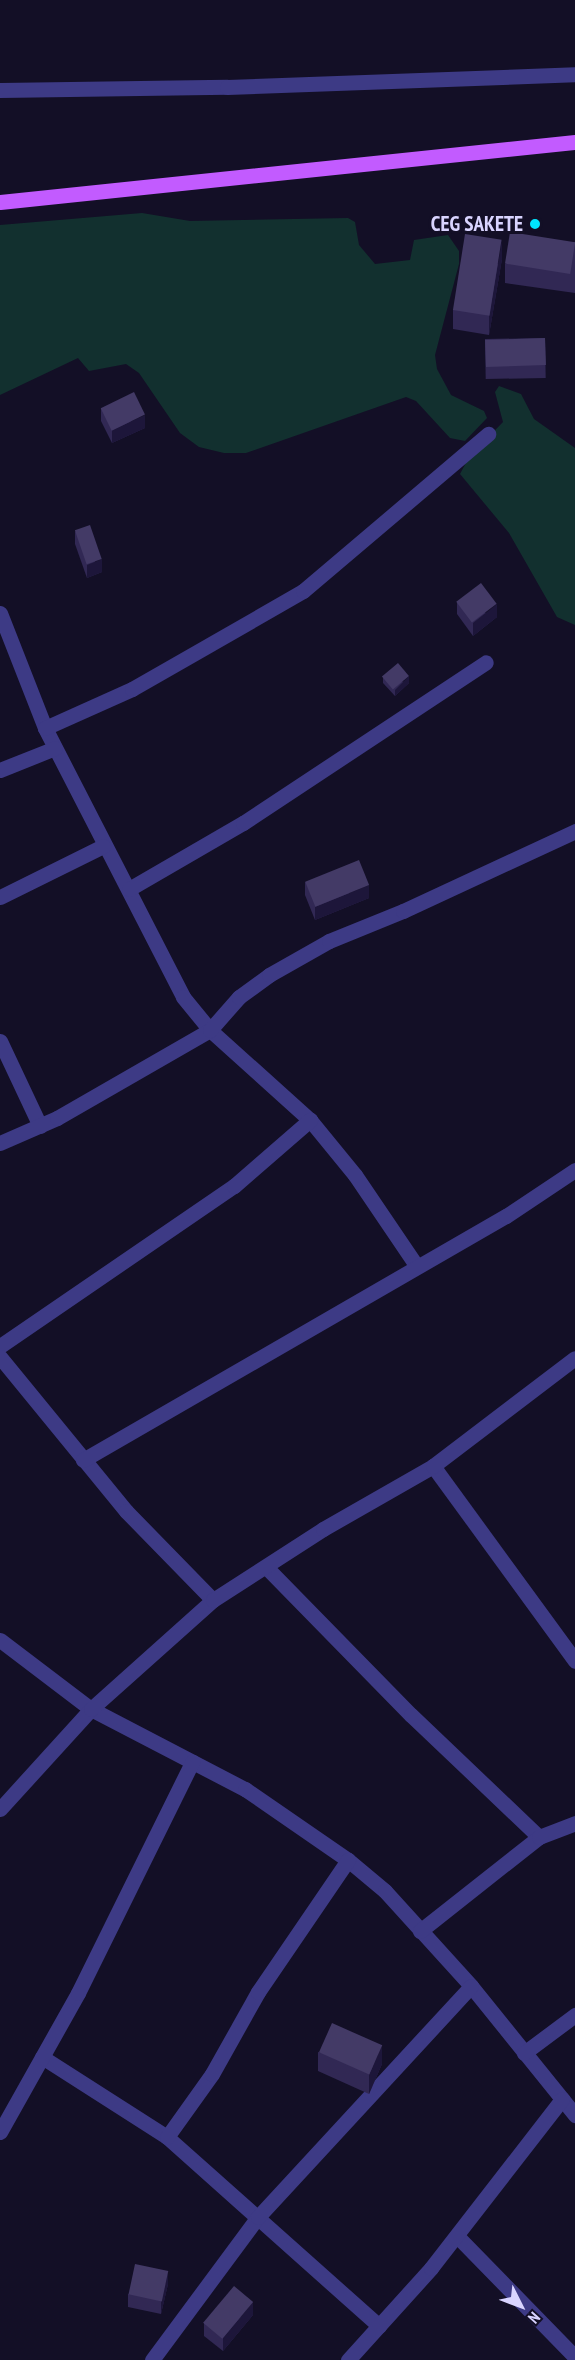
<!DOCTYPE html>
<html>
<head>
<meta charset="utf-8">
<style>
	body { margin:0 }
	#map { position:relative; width:575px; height:2360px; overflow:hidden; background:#130f26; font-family:"PT Sans Narrow",sans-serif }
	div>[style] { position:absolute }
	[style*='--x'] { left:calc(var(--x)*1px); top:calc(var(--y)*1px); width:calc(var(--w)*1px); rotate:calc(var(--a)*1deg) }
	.green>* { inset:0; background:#12302f }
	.minor>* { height:15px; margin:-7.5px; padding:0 7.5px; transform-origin:7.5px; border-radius:7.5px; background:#3d3a85 }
	.major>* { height:15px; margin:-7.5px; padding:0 7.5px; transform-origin:7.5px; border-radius:7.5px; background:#c25bff }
	.wall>* { inset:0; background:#312854; transform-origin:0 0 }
	.shaded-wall>* { inset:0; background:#1d163a }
	.building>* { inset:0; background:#433a66; transform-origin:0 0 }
	.dots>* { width:16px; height:16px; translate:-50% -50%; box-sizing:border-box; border:3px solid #130f26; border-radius:50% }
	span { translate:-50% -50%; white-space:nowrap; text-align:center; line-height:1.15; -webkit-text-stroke:6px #130f26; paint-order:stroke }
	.poi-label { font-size:21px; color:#d9d4ff; font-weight:700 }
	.right { translate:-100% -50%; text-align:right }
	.north { position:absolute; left:491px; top:2276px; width:60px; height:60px; -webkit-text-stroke:4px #130f26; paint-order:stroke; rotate:132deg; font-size:16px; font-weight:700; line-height:24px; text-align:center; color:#d9d4ff }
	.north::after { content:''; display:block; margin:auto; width:21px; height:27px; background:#d9d4ff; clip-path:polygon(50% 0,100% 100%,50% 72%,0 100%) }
</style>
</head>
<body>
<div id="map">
	<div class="green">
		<div style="clip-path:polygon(142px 213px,190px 221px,348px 218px,355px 222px,359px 245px,375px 264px,410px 260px,414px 240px,448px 235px,459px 251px,459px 264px,435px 355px,437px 369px,451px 395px,484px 411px,487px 418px,465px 441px,450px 438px,416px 401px,406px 397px,246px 453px,224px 453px,199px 447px,180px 433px,139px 373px,126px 364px,89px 371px,78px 358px,0 395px,0 225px)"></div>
		<div style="clip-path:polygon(499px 386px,521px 394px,534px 419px,575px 448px,575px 625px,557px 617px,509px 533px,460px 474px,469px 457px,503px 422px,495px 392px)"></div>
	</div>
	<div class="minor">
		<div style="--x:0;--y:90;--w:227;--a:-0.8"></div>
		<div style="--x:227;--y:87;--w:348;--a:-2.1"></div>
		<div style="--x:0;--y:613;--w:123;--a:68.6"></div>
		<div style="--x:45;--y:728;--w:302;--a:62.8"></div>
		<div style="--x:183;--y:997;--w:43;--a:50.7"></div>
		<div style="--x:210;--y:1030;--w:135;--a:42"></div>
		<div style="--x:310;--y:1120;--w:71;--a:50.7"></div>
		<div style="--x:355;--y:1175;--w:109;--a:55.9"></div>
		<div style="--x:45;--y:728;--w:95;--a:-24.1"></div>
		<div style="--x:132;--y:689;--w:197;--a:-29.8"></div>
		<div style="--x:303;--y:591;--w:243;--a:-40.3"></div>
		<div style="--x:0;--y:770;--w:59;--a:-21.8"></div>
		<div style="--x:129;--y:889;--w:132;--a:-30.1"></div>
		<div style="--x:243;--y:823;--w:291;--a:-33.5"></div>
		<div style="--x:0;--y:897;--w:115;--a:-26.3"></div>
		<div style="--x:0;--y:1041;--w:94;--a:64.8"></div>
		<div style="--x:0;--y:1143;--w:62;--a:-23.7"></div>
		<div style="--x:57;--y:1118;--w:177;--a:-29.9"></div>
		<div style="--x:210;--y:1030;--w:44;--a:-48.7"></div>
		<div style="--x:239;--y:997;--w:37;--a:-36"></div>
		<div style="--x:269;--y:975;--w:69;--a:-29.5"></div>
		<div style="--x:329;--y:941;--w:80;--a:-22.1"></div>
		<div style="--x:403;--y:911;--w:190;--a:-24.9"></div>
		<div style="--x:0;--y:1346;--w:283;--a:-34.4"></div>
		<div style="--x:234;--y:1186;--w:101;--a:-41"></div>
		<div style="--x:0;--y:1357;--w:199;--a:50.7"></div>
		<div style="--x:126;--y:1511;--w:124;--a:45.7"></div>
		<div style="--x:83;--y:1460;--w:488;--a:-30"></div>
		<div style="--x:506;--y:1216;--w:83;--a:-33.7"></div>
		<div style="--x:433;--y:1466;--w:241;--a:53.9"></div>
		<div style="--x:266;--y:1567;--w:207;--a:45.6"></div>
		<div style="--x:411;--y:1715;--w:177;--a:43.6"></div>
		<div style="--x:0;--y:1640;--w:114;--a:37.2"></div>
		<div style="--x:91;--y:1709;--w:174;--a:27.5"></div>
		<div style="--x:245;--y:1789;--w:125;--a:34.6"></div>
		<div style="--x:348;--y:1860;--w:48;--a:40"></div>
		<div style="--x:385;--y:1891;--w:128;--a:47.8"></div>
		<div style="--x:471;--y:1986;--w:166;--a:51.1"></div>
		<div style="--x:0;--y:1809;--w:135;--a:-47.7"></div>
		<div style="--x:91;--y:1709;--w:164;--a:-41.8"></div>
		<div style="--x:213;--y:1600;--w:131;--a:-32.8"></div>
		<div style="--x:323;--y:1529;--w:127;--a:-29.8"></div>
		<div style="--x:433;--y:1466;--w:178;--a:-37.3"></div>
		<div style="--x:420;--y:1931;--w:152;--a:-38.3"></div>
		<div style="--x:539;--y:1837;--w:39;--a:-21"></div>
		<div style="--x:524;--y:2053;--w:64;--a:-36.7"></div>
		<div style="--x:42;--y:2057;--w:148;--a:32.6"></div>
		<div style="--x:167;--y:2137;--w:284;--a:41.7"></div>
		<div style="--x:0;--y:2132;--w:159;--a:-60.7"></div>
		<div style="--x:78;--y:1993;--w:258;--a:-63.7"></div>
		<div style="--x:167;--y:2137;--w:77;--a:-54.5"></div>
		<div style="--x:212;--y:2074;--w:94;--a:-60.7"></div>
		<div style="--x:258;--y:1992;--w:160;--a:-55.7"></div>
		<div style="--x:457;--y:2236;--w:169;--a:45.7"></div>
		<div style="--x:152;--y:2360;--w:178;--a:-53.5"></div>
		<div style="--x:258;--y:2217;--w:314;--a:-47.3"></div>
		<div style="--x:348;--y:2360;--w:124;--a:-47.9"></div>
		<div style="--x:431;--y:2268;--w:214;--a:-52.2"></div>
	</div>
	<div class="major">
		<div style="--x:0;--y:202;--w:578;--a:-5.96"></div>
	</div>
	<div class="wall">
		<div style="clip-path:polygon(575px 242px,575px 293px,505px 283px,505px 264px)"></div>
		<div style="clip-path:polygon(502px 259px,489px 335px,453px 329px,453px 310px)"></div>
		<div style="left:545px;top:338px;width:40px;height:60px;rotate:89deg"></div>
		<div style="clip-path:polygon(101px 408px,145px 428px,112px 443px,101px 421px)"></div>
		<div style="clip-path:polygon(75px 531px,102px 572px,87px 578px,75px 544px)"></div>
		<div style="clip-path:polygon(457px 602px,497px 617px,473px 636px,457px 614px)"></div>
		<div style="clip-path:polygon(383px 677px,409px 683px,395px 696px,383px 683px)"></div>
		<div style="clip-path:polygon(305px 882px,369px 898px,315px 920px,305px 895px)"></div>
		<div style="clip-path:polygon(318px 2052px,382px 2064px,369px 2094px,318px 2071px)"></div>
		<div style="clip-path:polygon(168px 2284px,161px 2314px,128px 2307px,128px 2294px)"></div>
		<div style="clip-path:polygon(253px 2315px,223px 2351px,204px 2336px,204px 2323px)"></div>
	</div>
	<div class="shaded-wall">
		<div style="clip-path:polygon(502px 240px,502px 259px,489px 335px,489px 316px)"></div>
		<div style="clip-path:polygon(145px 415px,145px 428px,112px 443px,112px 430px)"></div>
		<div style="clip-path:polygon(102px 559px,102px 572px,87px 578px,87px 565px)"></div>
		<div style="clip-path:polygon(497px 604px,497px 617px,473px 636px,473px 623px)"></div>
		<div style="clip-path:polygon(409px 676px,409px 683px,395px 696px,395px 690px)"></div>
		<div style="clip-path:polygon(369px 885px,369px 898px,315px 920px,315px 907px)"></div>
		<div style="clip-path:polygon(382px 2045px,382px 2064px,369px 2094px,369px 2075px)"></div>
		<div style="clip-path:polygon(168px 2271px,168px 2284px,161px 2314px,161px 2301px)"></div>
		<div style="clip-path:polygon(253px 2302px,253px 2315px,223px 2351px,223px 2338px)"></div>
	</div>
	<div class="building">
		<div style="left:510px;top:232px;width:66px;height:32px;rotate:9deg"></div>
		<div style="left:465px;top:234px;width:37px;height:77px;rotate:9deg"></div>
		<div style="left:545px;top:338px;width:27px;height:60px;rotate:88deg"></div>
		<div style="left:134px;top:392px;width:25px;height:37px;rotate:64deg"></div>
		<div style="left:90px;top:525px;width:36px;height:16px;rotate:71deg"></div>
		<div style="left:481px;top:583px;width:26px;height:31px;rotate:53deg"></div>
		<div style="left:398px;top:663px;width:17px;height:21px;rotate:50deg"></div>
		<div style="left:359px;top:860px;width:27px;height:58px;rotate:68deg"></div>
		<div style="left:332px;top:2023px;width:55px;height:32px;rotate:24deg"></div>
		<div style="left:135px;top:2264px;width:34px;height:31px;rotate:12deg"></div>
		<div style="left:234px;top:2286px;width:25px;height:48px;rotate:40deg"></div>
	</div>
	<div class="dots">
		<div style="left:535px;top:224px;background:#00e5ff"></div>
	</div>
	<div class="poi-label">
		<span class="right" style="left:523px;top:224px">CEG SAKETE</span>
	</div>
	<div class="north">N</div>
</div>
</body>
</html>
